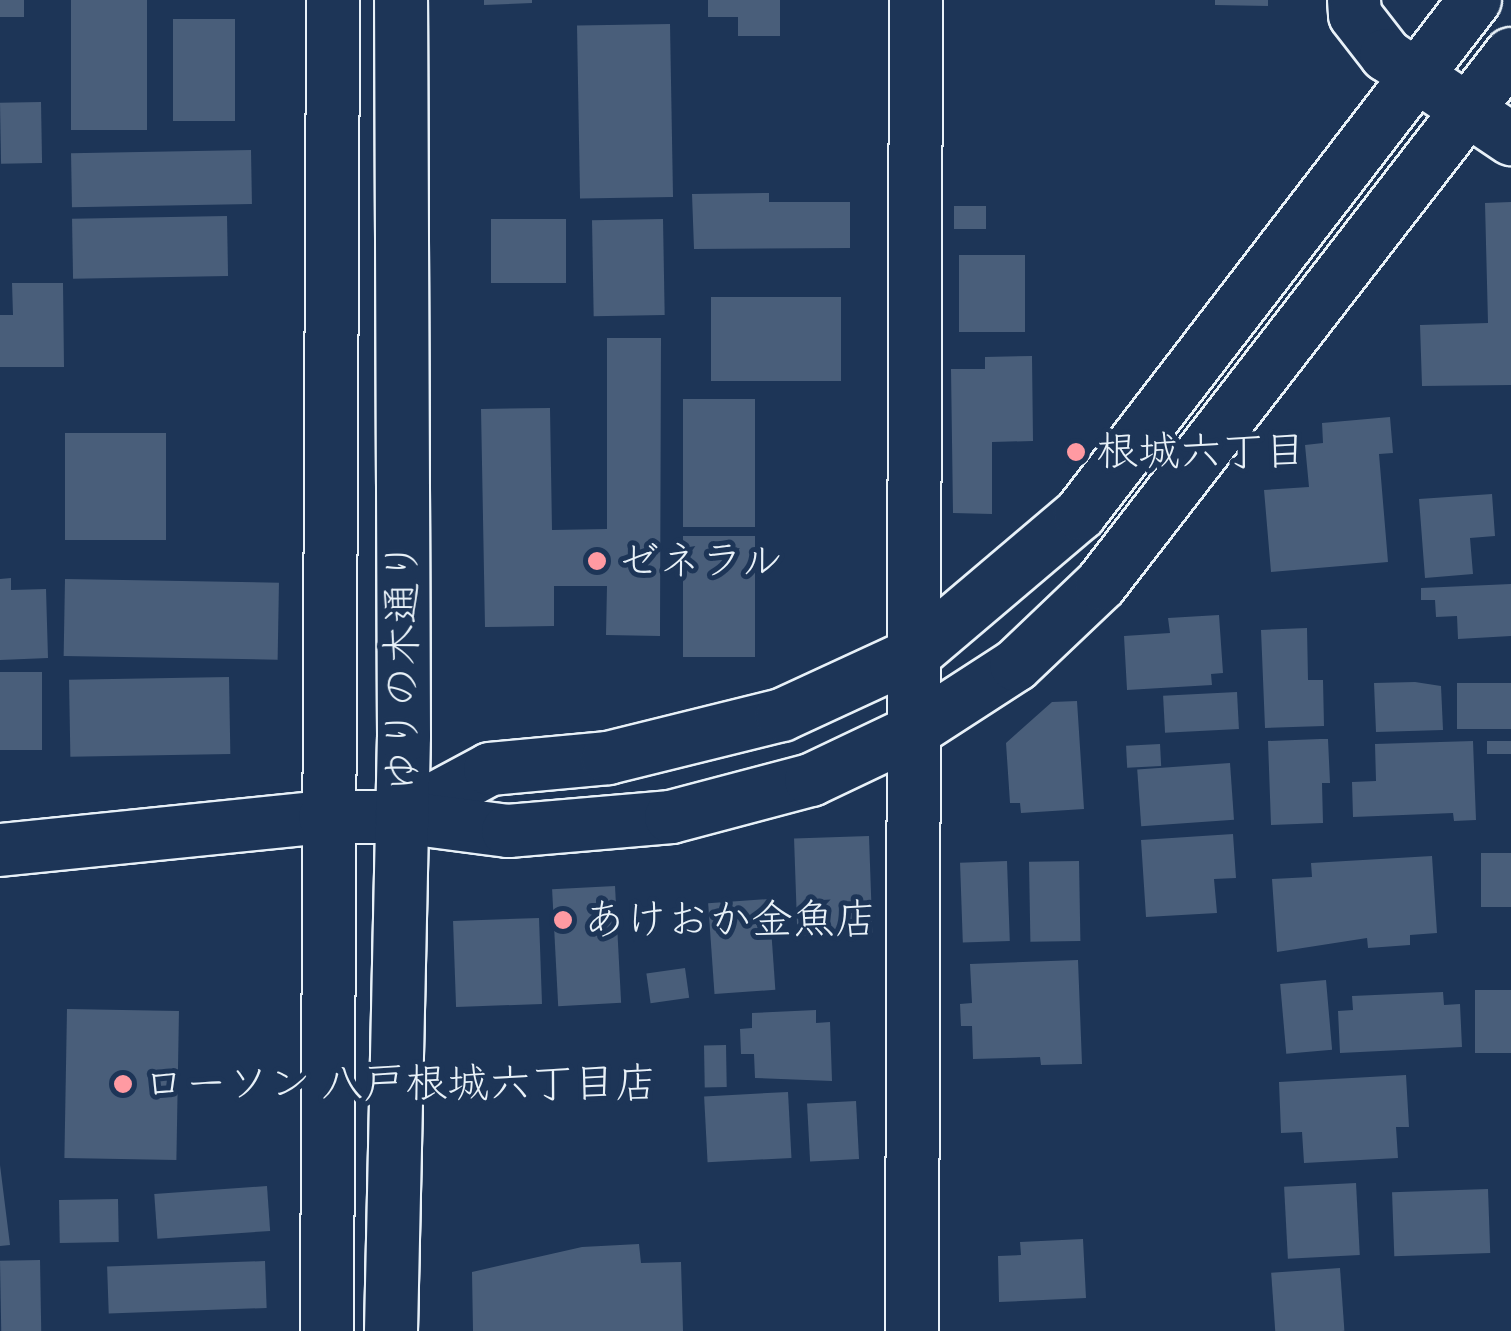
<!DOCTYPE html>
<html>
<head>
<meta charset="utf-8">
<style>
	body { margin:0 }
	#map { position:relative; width:1511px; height:1331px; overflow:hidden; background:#1d3557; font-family:Caveat,"Klee One",sans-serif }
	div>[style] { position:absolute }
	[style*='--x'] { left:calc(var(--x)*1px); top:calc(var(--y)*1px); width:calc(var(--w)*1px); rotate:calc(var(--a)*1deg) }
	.building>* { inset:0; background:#495e7a; transform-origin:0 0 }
	.roads { filter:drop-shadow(2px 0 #e8f1f8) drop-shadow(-2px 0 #e8f1f8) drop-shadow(0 2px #e8f1f8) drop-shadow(0 -2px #e8f1f8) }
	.minor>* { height:52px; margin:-26px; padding:0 26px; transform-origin:26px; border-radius:26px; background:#1d3557 }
	.dots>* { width:28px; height:28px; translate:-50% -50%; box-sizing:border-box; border:5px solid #1d3557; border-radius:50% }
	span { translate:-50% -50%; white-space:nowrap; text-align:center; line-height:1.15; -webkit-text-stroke:10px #1d3557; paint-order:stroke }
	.poi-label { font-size:42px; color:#e8f1f8 }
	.left { translate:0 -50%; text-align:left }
	.street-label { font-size:42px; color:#e8f1f8 }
</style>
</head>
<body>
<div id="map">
	<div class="building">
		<div style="left:0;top:0;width:24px;height:17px"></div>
		<div style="left:71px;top:0;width:76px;height:130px"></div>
		<div style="clip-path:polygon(484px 0,532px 0,532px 3px,484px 5px)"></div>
		<div style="clip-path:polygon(708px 0,780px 0,780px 36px,738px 36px,738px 17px,708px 17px)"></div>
		<div style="clip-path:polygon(1215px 0,1268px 0,1268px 6px,1215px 5px)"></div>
		<div style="left:173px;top:19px;width:62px;height:102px"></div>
		<div style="left:670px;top:24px;width:173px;height:93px;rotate:89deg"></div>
		<div style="left:41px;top:102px;width:61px;height:41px;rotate:89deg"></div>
		<div style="left:251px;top:150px;width:54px;height:180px;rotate:89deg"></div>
		<div style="clip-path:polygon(769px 193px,769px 202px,850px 202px,850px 248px,694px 249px,692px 194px)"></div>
		<div style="clip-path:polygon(1511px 202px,1511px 385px,1422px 386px,1420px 325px,1488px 323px,1485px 203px)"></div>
		<div style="left:954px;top:206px;width:32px;height:23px"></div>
		<div style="left:227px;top:216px;width:60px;height:155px;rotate:89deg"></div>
		<div style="left:491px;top:219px;width:75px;height:64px"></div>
		<div style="left:663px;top:219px;width:96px;height:71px;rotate:89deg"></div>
		<div style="left:959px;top:255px;width:66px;height:77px"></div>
		<div style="clip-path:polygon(12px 283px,63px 283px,64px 367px,0 367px,0 315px,13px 315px)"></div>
		<div style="left:711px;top:297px;width:130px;height:84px"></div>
		<div style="clip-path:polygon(607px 338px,661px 338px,660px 636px,606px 635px,607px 586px,554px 586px,554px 626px,485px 627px,481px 409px,550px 408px,552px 530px,607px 529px)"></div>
		<div style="clip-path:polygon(1032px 356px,1033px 441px,992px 442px,992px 514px,953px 513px,951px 369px,985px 369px,985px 357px)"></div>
		<div style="left:683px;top:399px;width:72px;height:128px"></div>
		<div style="clip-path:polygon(1390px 417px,1393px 453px,1379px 454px,1388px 562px,1271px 572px,1264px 490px,1309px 487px,1305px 445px,1323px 443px,1322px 423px)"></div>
		<div style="left:65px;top:433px;width:101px;height:107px"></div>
		<div style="clip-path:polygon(1492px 494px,1495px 536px,1470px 538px,1473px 574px,1425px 578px,1419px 499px)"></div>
		<div style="left:683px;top:536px;width:72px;height:121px"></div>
		<div style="clip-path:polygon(11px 578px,11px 590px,46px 589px,48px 658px,0 660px,0 579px)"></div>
		<div style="left:65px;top:579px;width:214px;height:77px;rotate:1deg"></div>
		<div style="clip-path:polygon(1511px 584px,1511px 636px,1458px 639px,1457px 616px,1436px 617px,1435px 600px,1421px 600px,1421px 588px)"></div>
		<div style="clip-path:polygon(1219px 615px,1223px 673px,1211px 674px,1212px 685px,1127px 690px,1124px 636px,1170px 633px,1168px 618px)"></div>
		<div style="clip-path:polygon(1307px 628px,1308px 680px,1323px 680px,1324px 726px,1265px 728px,1261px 630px)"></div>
		<div style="left:0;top:672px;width:42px;height:78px"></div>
		<div style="left:229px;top:677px;width:77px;height:160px;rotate:89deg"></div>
		<div style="clip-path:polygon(1415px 682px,1441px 686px,1443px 730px,1376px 732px,1374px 683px)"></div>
		<div style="left:1511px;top:683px;width:46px;height:54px;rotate:90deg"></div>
		<div style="left:1237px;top:692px;width:37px;height:74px;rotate:87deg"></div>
		<div style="clip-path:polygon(1077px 701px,1084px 809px,1021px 813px,1020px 803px,1010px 803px,1006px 743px,1052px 702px)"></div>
		<div style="clip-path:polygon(1320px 739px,1328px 739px,1330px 783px,1322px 783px,1323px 823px,1271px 825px,1268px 741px)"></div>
		<div style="clip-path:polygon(1473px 741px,1476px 820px,1454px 821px,1453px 813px,1353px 817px,1352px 782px,1376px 781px,1375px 744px)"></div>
		<div style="left:1511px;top:741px;width:13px;height:24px;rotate:90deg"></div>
		<div style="left:1160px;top:744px;width:22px;height:34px;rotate:87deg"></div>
		<div style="left:1230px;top:763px;width:57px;height:93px;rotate:86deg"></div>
		<div style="clip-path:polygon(1233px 834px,1236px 878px,1214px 879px,1217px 913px,1146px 917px,1141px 840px)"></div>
		<div style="left:869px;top:836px;width:97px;height:75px;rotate:88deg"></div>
		<div style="left:1511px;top:853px;width:54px;height:30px;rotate:90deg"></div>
		<div style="clip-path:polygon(1432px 856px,1437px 933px,1410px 935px,1410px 945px,1368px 948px,1367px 938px,1277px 952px,1272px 879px,1312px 877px,1311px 863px)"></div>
		<div style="left:1007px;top:861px;width:80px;height:47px;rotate:88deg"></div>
		<div style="left:1079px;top:861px;width:80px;height:50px;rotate:89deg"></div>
		<div style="left:615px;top:886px;width:117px;height:63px;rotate:87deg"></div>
		<div style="left:769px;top:899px;width:91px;height:61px;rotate:86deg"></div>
		<div style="left:539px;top:918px;width:86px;height:86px;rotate:88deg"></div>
		<div style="clip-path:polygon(1078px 960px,1082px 1064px,1041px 1065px,1040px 1057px,973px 1059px,972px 1026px,961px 1026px,960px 1004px,972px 1003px,970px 964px)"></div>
		<div style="left:685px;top:968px;width:30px;height:39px;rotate:82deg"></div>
		<div style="left:1326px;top:980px;width:70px;height:46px;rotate:85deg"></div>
		<div style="left:1511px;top:990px;width:63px;height:36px;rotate:90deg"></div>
		<div style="clip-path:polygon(1443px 992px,1444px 1005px,1460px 1004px,1462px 1047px,1340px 1053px,1338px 1011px,1353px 1010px,1352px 996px)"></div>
		<div style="left:67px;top:1009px;width:112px;height:149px;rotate:1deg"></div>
		<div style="clip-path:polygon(816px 1010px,816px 1023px,830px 1022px,832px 1081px,755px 1078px,754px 1054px,741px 1054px,740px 1029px,752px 1028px,752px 1013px)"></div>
		<div style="left:726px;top:1045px;width:42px;height:22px;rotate:89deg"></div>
		<div style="clip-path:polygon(1406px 1075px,1409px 1127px,1396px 1127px,1398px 1158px,1304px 1163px,1302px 1132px,1281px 1133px,1279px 1082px)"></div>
		<div style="left:788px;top:1092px;width:66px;height:84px;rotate:87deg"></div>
		<div style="left:856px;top:1101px;width:58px;height:49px;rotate:87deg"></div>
		<div style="clip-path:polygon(0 1165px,10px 1245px,0 1246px)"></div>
		<div style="left:1356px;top:1183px;width:72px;height:72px;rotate:87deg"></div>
		<div style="left:267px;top:1186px;width:45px;height:113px;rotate:86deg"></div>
		<div style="left:1488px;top:1189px;width:64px;height:96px;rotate:88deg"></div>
		<div style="left:118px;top:1199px;width:43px;height:59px;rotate:89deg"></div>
		<div style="clip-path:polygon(1083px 1239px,1086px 1298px,999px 1302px,998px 1256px,1021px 1255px,1020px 1242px)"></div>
		<div style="clip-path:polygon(639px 1244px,641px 1263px,681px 1262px,683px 1331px,473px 1331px,472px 1272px,582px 1247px)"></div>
		<div style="left:40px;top:1260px;width:71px;height:40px;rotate:89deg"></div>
		<div style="left:265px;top:1261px;width:47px;height:158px;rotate:88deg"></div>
		<div style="left:1340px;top:1268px;width:63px;height:69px;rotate:86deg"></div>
	</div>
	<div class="roads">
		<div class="minor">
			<div style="--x:1354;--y:0;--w:15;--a:86"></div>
			<div style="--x:1355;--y:15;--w:51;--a:52.2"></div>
			<div style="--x:1386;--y:55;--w:151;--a:33.9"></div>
			<div style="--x:401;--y:817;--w:101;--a:-28.3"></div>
			<div style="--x:490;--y:769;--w:119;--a:-5.3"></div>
			<div style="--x:608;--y:758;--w:179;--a:-13.9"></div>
			<div style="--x:782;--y:715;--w:148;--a:-24.8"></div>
			<div style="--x:916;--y:653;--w:215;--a:-40.3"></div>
			<div style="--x:1080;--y:514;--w:648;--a:-52.46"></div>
			<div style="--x:0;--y:850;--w:327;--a:-5.8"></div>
			<div style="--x:325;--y:817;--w:76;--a:0"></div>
			<div style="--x:401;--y:817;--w:108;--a:7.5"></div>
			<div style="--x:508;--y:831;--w:164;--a:-4.9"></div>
			<div style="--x:671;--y:817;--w:145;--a:-14.8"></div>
			<div style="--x:811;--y:780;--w:114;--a:-25.4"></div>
			<div style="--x:914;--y:731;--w:121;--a:-32.9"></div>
			<div style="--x:1016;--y:665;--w:117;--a:-43.6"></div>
			<div style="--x:1101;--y:584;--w:670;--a:-52.28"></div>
			<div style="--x:327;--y:1331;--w:1331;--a:-89.74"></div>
			<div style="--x:391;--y:1331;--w:595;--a:-88.75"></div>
			<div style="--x:404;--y:736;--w:736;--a:-90.23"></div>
			<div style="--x:912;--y:1331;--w:1331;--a:-89.83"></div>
		</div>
	</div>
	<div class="dots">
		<div style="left:1076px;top:452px;background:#ff9aa2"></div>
		<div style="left:597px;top:561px;background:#ff9aa2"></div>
		<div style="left:563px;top:920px;background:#ff9aa2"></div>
		<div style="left:123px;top:1084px;background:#ff9aa2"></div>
	</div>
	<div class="poi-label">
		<span class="left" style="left:1096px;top:452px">根城六丁目</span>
		<span class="left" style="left:617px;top:561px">ゼネラル</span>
		<span class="left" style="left:583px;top:920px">あけおか金魚店</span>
		<span class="left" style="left:143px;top:1084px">ローソン 八戸根城六丁目店</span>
	</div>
	<div class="street-label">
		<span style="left:403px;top:666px;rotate:-90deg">ゆりの木通り</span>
	</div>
</div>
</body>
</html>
